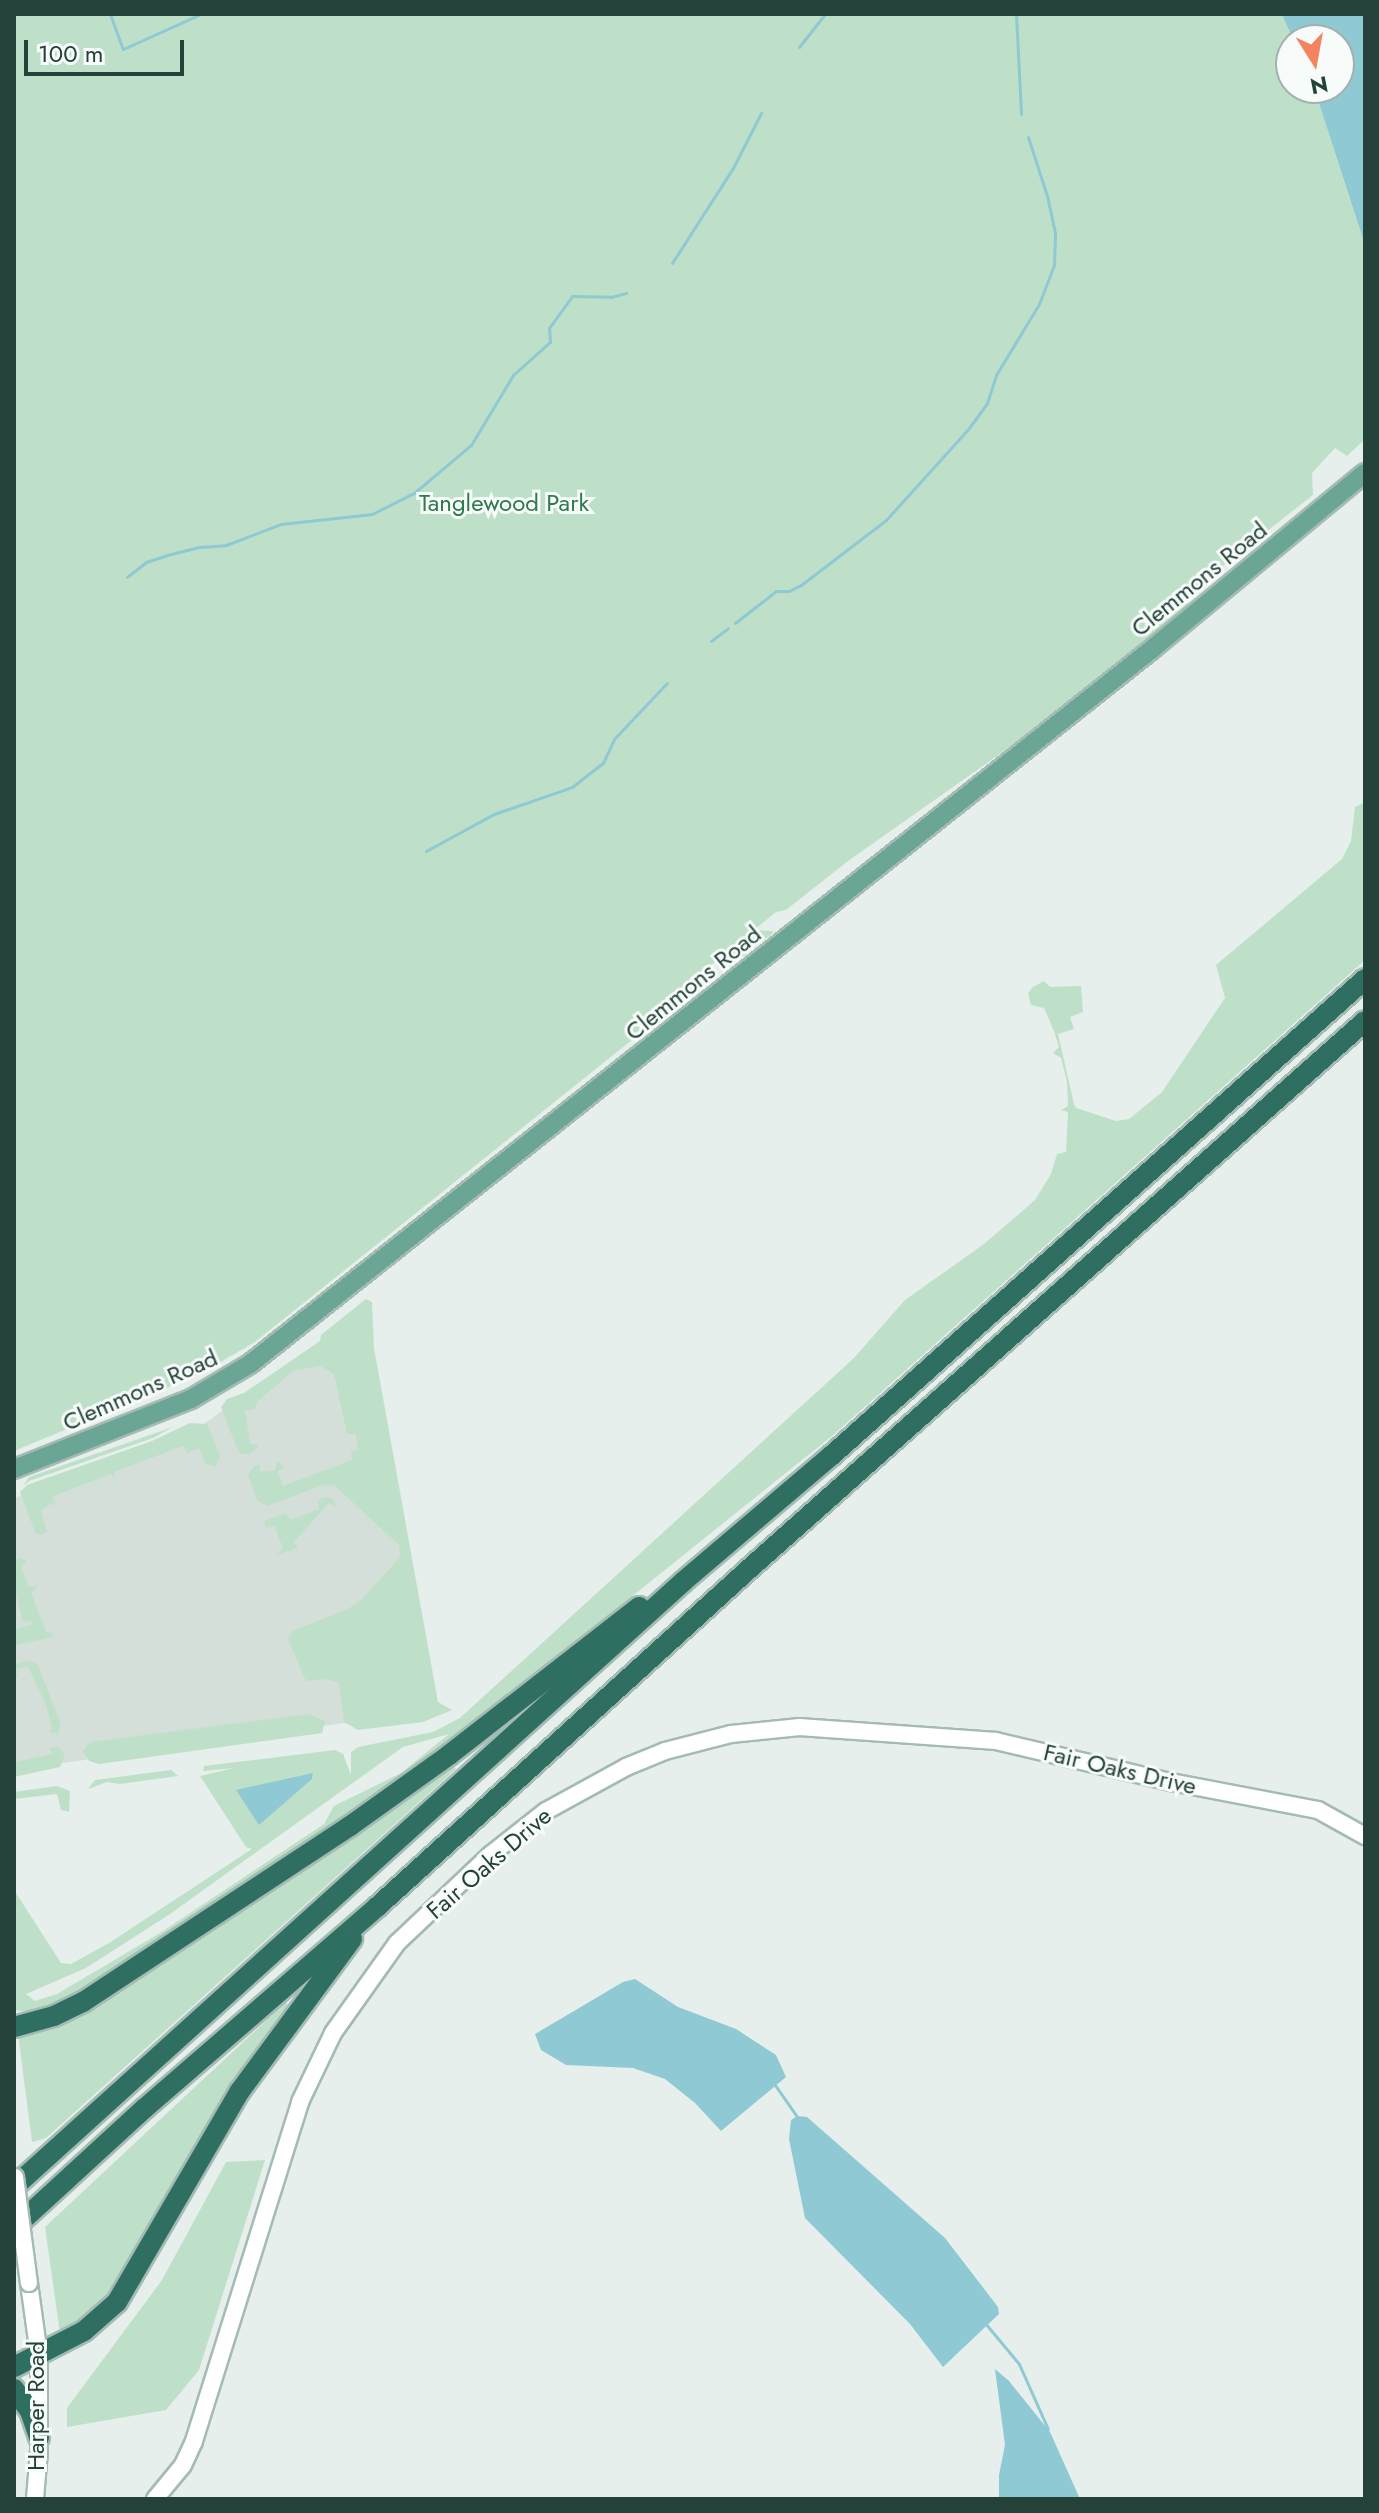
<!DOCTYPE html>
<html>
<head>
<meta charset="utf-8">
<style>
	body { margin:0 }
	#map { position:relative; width:1379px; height:2513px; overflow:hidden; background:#e6efeb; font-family:Jost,sans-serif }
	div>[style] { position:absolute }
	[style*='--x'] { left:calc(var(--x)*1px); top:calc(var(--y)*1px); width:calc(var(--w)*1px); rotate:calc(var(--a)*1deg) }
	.built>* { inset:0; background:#d4dfda }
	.green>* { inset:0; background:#bfe0c8 }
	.water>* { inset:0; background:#8ec9d4 }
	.stream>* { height:3px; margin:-1.5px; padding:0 1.5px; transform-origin:1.5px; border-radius:1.5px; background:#8ec9d4 }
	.roads { filter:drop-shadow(2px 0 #a4bbb3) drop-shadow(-2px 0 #a4bbb3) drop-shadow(0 2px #a4bbb3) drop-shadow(0 -2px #a4bbb3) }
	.secondary>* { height:16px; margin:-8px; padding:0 8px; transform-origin:8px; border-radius:8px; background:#fff }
	.primary>* { height:18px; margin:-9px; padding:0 9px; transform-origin:9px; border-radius:9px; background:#6aa596 }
	.highway>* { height:20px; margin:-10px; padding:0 10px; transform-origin:10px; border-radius:10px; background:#2f6f62 }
	.bridges { filter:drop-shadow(2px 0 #a4bbb3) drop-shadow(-2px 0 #a4bbb3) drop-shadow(0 2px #a4bbb3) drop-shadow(0 -2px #a4bbb3) }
	.secondary-bridge>* { height:16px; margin:-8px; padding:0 8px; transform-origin:8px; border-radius:8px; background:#fff }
	span { translate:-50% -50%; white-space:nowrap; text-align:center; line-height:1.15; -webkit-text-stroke:6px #f7fbf9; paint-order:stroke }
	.park-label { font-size:24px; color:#2d7a4b }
	.street-label { font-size:24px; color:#24423a }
	.frame { position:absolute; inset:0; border:16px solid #24423a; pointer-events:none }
	.north { position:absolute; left:1275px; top:24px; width:80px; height:80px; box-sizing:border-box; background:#f7fbf9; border:2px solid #a3b1ad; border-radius:50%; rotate:169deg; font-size:22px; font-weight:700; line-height:32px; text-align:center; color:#24423a }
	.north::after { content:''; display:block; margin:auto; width:28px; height:36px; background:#f4845f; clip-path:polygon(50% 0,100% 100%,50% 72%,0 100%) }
	.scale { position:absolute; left:24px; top:40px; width:160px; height:36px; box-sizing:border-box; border:4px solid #24423a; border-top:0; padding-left:10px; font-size:24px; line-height:28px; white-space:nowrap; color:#24423a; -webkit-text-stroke:6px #f7fbf9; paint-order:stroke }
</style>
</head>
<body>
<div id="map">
	<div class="built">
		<div style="clip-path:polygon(320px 1341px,330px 1355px,401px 1539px,403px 1556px,351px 1722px,14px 1770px,14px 1498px,194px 1431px)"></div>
	</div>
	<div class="green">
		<div style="clip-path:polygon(14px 14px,1282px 14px,1293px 40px,1291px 88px,1314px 88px,1365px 245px,1365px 439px,1347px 456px,1335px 448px,1312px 473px,1313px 495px,1197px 586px,1173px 632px,848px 861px,786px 910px,776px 912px,754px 930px,773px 931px,772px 934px,729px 967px,725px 954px,701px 973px,688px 995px,255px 1342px,200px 1374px,14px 1451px)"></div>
		<div style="clip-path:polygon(evenodd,1365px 802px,1365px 960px,1092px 1204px,832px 1436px,434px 1755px,371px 1802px,93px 1987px,38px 2014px,15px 2010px,14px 1890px,61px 1963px,71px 1964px,109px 1943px,252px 1849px,246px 1847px,200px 1776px,234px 1768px,203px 1771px,204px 1766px,335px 1750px,343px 1754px,351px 1775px,351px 1752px,358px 1747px,433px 1732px,460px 1718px,854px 1358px,905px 1300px,984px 1244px,1035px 1200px,1051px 1174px,1057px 1154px,1066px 1152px,1068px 1112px,1061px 1110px,1068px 1106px,1067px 1082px,1061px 1058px,1053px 1053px,1059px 1047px,1054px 1031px,1044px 1008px,1031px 1005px,1028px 993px,1033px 987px,1044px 981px,1050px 987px,1081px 986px,1083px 1012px,1070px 1017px,1074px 1029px,1058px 1034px,1074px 1104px,1076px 1108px,1116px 1121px,1129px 1119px,1162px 1092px,1225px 998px,1216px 965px,1342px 859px,1351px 841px,1355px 807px,1365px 802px,449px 1734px,401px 1773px,334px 1806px,324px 1824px,160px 1933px,57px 1994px,35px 2001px,26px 1994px,86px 1968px,170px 1914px,403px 1747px,449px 1734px)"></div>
		<div style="clip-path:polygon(366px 1299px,372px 1302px,374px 1348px,438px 1702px,452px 1710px,423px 1722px,358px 1730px,344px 1722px,339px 1683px,327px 1679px,306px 1681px,288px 1639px,293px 1631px,348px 1609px,363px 1598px,400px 1557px,399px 1545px,335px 1486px,323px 1485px,267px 1506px,257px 1500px,248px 1475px,255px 1465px,259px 1465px,261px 1472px,276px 1470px,276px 1463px,280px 1462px,284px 1468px,278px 1471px,283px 1486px,352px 1460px,351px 1452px,358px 1450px,356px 1434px,347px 1434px,334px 1374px,320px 1366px,293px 1371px,258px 1401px,254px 1410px,245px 1410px,250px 1443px,259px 1446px,250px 1454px,242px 1454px,237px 1449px,221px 1407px,227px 1399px,244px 1393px,320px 1341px,321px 1335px)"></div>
		<div style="clip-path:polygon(190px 1423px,207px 1424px,220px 1456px,216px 1467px,206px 1464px,199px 1448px,187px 1453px,183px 1446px,114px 1472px,116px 1481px,111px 1474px,53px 1496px,56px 1505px,53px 1503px,41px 1510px,47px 1532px,41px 1535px,35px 1532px,20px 1492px,27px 1485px,152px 1441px)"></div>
		<div style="clip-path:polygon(173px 1427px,153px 1438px,29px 1481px,23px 1486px,29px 1477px)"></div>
		<div style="clip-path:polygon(325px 1497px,333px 1499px,336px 1507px,329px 1503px,294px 1542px,298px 1548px,276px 1555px,283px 1548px,274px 1526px,266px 1528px,264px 1521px,286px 1513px,291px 1520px,319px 1509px,318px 1500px)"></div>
		<div style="clip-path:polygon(19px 1558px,27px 1561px,21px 1567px,29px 1587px,38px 1586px,31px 1593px,46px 1632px,54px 1633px,49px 1638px,14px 1645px,14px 1629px,32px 1625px,31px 1621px,23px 1622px,14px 1587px,14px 1561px)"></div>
		<div style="clip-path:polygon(30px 1661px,38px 1665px,61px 1725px,58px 1734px,49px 1732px,52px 1729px,46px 1704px,28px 1667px,16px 1669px,18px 1677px,14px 1678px,14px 1664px)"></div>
		<div style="clip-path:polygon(309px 1714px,325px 1721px,322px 1733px,99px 1764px,89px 1761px,83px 1751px,90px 1742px)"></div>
		<div style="clip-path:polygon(58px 1746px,65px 1754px,60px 1767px,14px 1777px,14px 1762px,53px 1754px,49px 1748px)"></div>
		<div style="clip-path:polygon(452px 1765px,456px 1769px,46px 2138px,32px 2142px,18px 2034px,341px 1842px)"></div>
		<div style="clip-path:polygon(171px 1770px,178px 1776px,120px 1784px,107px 1782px,88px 1789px,95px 1780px)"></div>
		<div style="clip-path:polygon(57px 1786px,70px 1791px,69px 1812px,61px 1810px,57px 1794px,14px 1799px,14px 1792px)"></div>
		<div style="clip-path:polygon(286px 2002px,290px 2008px,241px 2073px,209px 2124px,120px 2286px,89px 2318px,60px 2333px,45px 2227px)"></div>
		<div style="clip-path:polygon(265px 2160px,199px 2370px,166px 2410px,67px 2427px,67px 2408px,162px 2280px,226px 2162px)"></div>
	</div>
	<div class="water">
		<div style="clip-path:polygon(1282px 14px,1365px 14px,1365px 245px,1314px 88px,1339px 88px,1339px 40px,1293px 40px)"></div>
		<div style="clip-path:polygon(313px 1773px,312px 1779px,259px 1825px,236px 1790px)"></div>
		<div style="clip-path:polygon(635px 1979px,678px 2007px,736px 2029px,776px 2055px,786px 2077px,721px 2131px,695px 2103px,665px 2079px,633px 2068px,566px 2065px,541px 2050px,535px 2034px,623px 1982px)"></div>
		<div style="clip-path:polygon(797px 2116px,807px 2117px,945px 2238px,998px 2307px,999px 2314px,943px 2367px,910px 2324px,805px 2218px,789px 2139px,791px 2120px)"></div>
		<div style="clip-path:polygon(995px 2369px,1009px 2381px,1050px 2432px,1080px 2499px,999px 2499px,999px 2475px,1005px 2445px)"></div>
	</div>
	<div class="stream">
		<div style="--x:68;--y:14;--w:11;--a:0"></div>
		<div style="--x:110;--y:14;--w:37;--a:70"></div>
		<div style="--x:123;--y:49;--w:85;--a:-24.2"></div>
		<div style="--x:1016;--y:14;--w:100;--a:87.1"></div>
		<div style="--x:799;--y:47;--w:42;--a:-51.8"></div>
		<div style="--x:672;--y:263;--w:113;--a:-57.3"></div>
		<div style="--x:733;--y:168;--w:62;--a:-63"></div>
		<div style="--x:127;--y:577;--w:24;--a:-38"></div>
		<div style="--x:146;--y:562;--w:22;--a:-18"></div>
		<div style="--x:167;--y:555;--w:34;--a:-14"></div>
		<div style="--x:200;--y:547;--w:26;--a:-4"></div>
		<div style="--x:226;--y:545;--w:59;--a:-20.9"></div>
		<div style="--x:281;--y:524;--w:92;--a:-6.3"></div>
		<div style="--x:372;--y:514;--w:47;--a:-26.6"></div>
		<div style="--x:414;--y:493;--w:75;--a:-40.1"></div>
		<div style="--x:471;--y:445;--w:82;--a:-59"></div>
		<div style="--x:513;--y:375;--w:50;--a:-41.7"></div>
		<div style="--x:550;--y:342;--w:14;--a:-94"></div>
		<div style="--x:549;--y:328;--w:39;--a:-54"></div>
		<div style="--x:572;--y:296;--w:39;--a:1"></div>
		<div style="--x:611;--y:297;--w:16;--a:-15"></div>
		<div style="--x:735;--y:623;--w:52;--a:-38"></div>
		<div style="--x:776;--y:591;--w:13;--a:0"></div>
		<div style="--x:789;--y:591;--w:13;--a:-27"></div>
		<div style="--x:801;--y:585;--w:107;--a:-37.4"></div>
		<div style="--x:886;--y:520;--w:124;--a:-47.9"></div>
		<div style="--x:969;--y:428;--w:31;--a:-54"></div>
		<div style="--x:987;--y:403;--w:29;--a:-72"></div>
		<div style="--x:996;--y:375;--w:83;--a:-58.8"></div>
		<div style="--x:1039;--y:304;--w:42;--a:-69"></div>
		<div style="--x:1054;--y:265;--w:32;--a:-88"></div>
		<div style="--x:1055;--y:233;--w:35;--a:-102"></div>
		<div style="--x:1048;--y:199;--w:65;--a:-107.9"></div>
		<div style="--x:711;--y:641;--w:21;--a:-37"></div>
		<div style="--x:426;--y:851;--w:77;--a:-28.6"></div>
		<div style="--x:494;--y:814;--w:83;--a:-19.1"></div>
		<div style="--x:572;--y:787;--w:39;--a:-38"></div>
		<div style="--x:603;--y:763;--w:26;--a:-65"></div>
		<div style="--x:614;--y:739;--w:77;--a:-46.6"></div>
		<div style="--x:775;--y:2085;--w:40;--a:55.1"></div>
		<div style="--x:985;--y:2323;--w:53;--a:50.3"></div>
		<div style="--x:1019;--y:2364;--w:71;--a:66"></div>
	</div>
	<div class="roads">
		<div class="secondary">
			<div style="--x:29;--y:2283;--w:73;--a:82.1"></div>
			<div style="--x:39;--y:2355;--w:96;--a:90"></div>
			<div style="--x:39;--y:2451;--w:48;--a:94.8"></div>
			<div style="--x:155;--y:2499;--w:44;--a:-50.5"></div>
			<div style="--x:183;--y:2465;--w:26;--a:-65"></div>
			<div style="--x:194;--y:2441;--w:355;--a:-72.6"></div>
			<div style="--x:300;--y:2102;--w:76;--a:-64.4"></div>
			<div style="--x:333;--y:2033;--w:110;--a:-54.6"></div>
			<div style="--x:397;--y:1943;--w:128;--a:-43.4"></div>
			<div style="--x:490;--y:1855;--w:71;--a:-38.2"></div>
			<div style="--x:546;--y:1811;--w:91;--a:-28.8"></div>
			<div style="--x:626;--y:1767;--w:42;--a:-22.3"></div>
			<div style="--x:665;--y:1751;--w:68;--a:-14.4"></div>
			<div style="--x:731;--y:1734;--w:69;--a:-5.8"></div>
			<div style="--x:800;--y:1727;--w:196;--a:4.1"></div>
			<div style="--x:996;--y:1741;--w:180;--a:13.2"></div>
			<div style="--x:1171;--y:1782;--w:150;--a:10.8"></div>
			<div style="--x:1318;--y:1810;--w:54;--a:29"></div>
		</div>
		<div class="primary">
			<div style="--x:14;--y:1469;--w:190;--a:-21.6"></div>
			<div style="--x:191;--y:1399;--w:69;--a:-30.7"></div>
			<div style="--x:250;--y:1364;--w:1151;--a:-38.4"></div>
			<div style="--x:1152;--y:649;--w:276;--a:-39.6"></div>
		</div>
		<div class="highway">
			<div style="--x:14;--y:2027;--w:41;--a:-15.4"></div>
			<div style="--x:54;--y:2016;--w:32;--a:-26"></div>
			<div style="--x:83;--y:2002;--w:320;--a:-33.4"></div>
			<div style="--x:350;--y:1826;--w:122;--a:-35.6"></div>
			<div style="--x:449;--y:1755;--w:241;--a:-37.9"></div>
			<div style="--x:14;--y:2187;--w:903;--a:-42.13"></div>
			<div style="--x:684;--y:1581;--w:193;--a:-40.4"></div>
			<div style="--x:831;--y:1456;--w:716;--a:-41.77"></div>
			<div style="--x:14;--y:2228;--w:178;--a:-42.5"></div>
			<div style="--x:145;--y:2108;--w:307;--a:-40.9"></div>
			<div style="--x:377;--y:1907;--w:503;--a:-42.26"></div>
			<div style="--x:749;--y:1569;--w:824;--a:-41.66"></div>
			<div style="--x:14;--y:2367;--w:79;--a:-27.2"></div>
			<div style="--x:84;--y:2331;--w:44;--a:-41.3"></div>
			<div style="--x:117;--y:2302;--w:244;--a:-59.8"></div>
			<div style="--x:240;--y:2091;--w:189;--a:-53.6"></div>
			<div style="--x:14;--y:2389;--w:27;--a:54"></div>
			<div style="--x:30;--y:2411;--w:28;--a:71"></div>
		</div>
	</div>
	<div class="bridges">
		<div class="secondary-bridge">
			<div style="--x:15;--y:2177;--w:107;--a:82.5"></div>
		</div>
	</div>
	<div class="park-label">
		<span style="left:504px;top:503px">Tanglewood Park</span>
	</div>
	<div class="street-label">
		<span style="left:1199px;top:579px;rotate:-39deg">Clemmons Road</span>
		<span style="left:693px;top:983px;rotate:-39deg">Clemmons Road</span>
		<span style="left:140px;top:1390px;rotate:-24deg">Clemmons Road</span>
		<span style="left:1120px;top:1769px;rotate:13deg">Fair Oaks Drive</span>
		<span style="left:489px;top:1863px;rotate:-41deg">Fair Oaks Drive</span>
		<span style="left:36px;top:2406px;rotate:-90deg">Harper Road</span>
	</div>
	<div class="frame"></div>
	<div class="north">N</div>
	<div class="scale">100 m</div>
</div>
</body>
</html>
